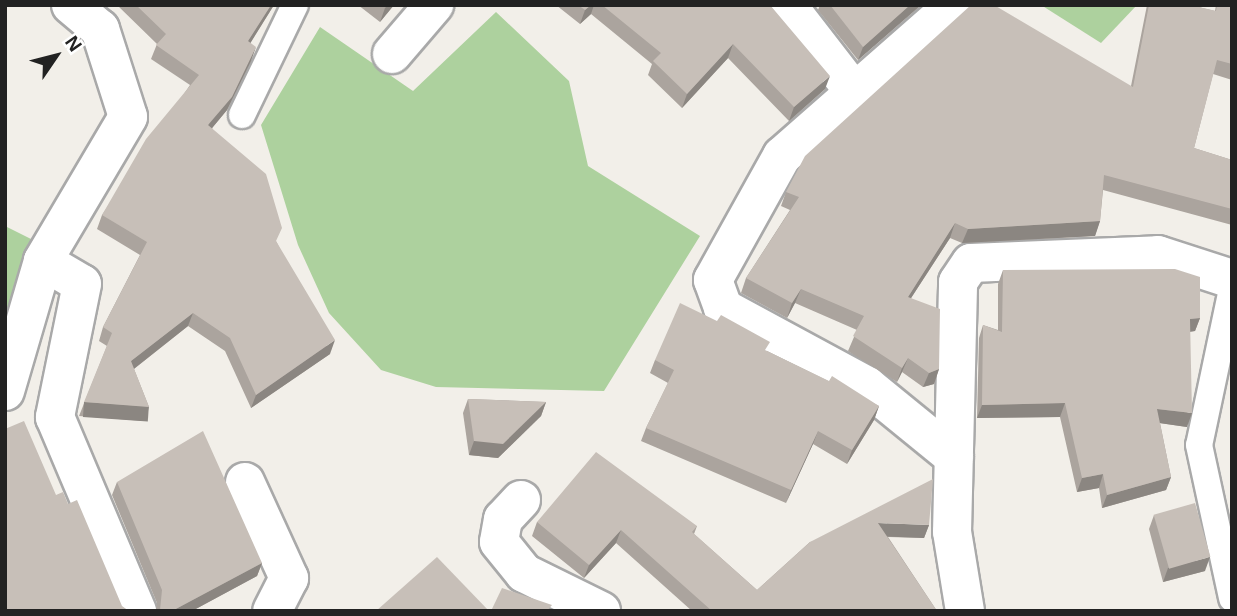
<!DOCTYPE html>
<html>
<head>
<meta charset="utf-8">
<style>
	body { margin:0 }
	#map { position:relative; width:1237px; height:616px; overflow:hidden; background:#f2efe9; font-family:Helvetica,sans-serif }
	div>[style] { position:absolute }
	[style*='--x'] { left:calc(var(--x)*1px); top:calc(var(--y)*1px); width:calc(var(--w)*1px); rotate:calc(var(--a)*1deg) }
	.forest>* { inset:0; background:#add19e }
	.roads { filter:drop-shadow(2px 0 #a9a9a9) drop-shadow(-2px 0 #a9a9a9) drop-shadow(0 2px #a9a9a9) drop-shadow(0 -2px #a9a9a9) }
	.lane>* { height:26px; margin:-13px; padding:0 13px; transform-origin:13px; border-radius:13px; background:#fff }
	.street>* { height:38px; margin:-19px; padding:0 19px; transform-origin:19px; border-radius:19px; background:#fff }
	.wall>* { inset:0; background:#aba49e }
	.shaded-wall>* { inset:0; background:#8b8681; transform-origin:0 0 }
	.building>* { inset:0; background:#c7bfb8; transform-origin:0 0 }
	span { translate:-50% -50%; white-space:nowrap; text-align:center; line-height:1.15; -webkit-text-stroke:5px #fff; paint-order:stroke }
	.frame { position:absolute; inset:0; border:7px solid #222; pointer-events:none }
	.north { position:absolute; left:21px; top:21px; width:70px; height:70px; -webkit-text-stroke:5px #fff; paint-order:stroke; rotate:55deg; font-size:19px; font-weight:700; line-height:28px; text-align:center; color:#222 }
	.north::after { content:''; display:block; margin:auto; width:24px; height:32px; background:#222; clip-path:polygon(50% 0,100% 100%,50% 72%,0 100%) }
</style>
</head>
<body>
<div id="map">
	<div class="forest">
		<div style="clip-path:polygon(1041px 5px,1137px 5px,1101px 43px)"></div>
		<div style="clip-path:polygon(496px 12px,569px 81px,588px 166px,700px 236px,604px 391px,436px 387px,381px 370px,329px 313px,298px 245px,261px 125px,320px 27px,413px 91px)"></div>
		<div style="clip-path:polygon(5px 226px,31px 239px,5px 357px)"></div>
	</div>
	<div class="roads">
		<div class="lane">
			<div style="--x:242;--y:115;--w:122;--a:-64.3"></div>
			<div style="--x:1232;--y:289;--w:159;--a:101.9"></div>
			<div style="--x:1199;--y:445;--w:157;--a:77.8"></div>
		</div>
		<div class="street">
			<div style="--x:71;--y:5;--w:38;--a:40"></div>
			<div style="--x:100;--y:29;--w:92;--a:72.3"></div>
			<div style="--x:128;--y:117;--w:167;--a:120.6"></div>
			<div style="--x:43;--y:261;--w:45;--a:30.5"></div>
			<div style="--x:82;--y:284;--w:136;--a:101.5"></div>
			<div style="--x:55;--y:417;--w:211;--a:67.1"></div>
			<div style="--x:787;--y:5;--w:113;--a:52.2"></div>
			<div style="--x:954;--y:5;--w:229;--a:138.7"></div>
			<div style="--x:782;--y:156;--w:142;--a:119.1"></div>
			<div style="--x:713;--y:280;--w:30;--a:70"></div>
			<div style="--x:723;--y:308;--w:164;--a:28.4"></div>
			<div style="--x:867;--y:386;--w:112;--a:39.2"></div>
			<div style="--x:392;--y:54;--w:65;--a:-49.4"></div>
			<div style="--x:5;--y:391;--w:135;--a:-73.7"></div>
			<div style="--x:245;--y:482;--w:106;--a:65.4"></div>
			<div style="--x:289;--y:578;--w:37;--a:117"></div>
			<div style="--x:521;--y:500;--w:26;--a:133"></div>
			<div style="--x:503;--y:519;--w:23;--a:100"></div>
			<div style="--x:499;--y:542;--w:40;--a:51"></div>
			<div style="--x:524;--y:573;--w:86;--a:26.3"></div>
			<div style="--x:965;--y:611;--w:80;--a:-99.3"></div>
			<div style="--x:952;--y:532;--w:250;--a:-88.6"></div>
			<div style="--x:958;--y:282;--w:23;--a:-56"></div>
			<div style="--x:971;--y:263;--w:187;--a:-2.4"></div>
			<div style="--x:1158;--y:255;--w:78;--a:18"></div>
		</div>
	</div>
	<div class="wall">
		<div style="clip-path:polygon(117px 5px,274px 5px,250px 43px,251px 61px,227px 110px,212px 128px,277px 243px,330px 354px,251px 408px,225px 351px,188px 326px,134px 369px,149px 407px,144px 421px,79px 416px,107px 346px,99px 341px,103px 327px,140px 255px,97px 229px,102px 215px,190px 85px,151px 59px,157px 44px)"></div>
		<div style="clip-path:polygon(358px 5px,394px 5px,380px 22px)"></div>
		<div style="clip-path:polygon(556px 5px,770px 5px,825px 89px,789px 121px,728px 58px,682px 108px,648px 75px,652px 64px,591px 14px,580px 24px)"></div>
		<div style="clip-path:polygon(820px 5px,921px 5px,858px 60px,818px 10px)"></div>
		<div style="clip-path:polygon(1147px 5px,1190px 5px,1215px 11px,1216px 5px,1232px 5px,1232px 80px,1213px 74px,1194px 148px,1232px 160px,1232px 225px,1103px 190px,1100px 221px,1095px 236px,962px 243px,950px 238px,911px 298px,939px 369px,934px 384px,923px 387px,902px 372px,897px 382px,848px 351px,857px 330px,795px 303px,787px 318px,741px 293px,746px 278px,790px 210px,781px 206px,786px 192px,1131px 86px)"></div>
		<div style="clip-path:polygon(1003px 270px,1200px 318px,1195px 331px,1190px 332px,1187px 427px,1160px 423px,1171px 477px,1166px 490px,1102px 508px,1099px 488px,1077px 492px,1060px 417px,977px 418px,979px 338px,983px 325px,998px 330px,998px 284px)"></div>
		<div style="clip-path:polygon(767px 351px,879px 406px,874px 420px,847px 464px,813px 444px,786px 503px,641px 441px,646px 428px,668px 383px,650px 373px,655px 360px)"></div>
		<div style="clip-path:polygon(468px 399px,546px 402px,541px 416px,498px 458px,469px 455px,463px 413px)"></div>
		<div style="clip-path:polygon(117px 482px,262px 563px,257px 576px,192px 611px,156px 611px,157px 603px,112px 495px)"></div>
		<div style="clip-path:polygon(1154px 515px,1205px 571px,1163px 582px,1149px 529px)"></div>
		<div style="clip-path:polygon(537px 522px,697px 526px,694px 534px,757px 590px,810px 542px,929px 525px,924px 538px,888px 537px,937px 611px,692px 611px,616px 543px,584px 578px,532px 536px)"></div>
	</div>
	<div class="shaded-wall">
		<div style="clip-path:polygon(271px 5px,274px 5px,243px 55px,248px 41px)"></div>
		<div style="clip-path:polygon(388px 5px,394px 5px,380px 22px,385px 8px)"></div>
		<div style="clip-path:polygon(591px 5px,594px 5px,591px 14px,580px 24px,585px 10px)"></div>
		<div style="clip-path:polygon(910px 5px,921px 5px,858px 60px,863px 47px)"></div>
		<div style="clip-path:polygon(733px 44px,728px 58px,682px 108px,687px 94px)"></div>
		<div style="clip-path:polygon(256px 47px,251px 61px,227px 110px,203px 139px,208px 125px)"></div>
		<div style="clip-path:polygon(830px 76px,825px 89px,789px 121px,794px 107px)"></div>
		<div style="clip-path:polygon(1100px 221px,1095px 236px,962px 243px,968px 229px)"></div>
		<div style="clip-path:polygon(955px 223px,950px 238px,902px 312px,908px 297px)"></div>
		<div style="clip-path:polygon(801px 289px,795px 303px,787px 318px,792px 303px)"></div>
		<div style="clip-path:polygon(193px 313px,188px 326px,126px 375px,131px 361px)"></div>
		<div style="clip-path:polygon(1200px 318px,1195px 331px,1185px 332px,1190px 319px)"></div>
		<div style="clip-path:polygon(335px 340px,330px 354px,251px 408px,256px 395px)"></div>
		<div style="clip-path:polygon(908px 358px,902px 372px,897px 382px,902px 368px)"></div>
		<div style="clip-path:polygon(939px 369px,934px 384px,923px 387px,929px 373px)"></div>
		<div style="left:84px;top:402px;width:65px;height:15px;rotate:4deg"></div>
		<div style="clip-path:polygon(546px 402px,541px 416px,498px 458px,469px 455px,474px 441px)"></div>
		<div style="clip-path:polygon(1065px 403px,1060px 417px,977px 418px,982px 405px)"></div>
		<div style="clip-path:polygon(879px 406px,874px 420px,847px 464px,852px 450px)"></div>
		<div style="clip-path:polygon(1157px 409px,1192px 413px,1187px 427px,1152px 422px)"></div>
		<div style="clip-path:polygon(818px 431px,813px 444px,786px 503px,791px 490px)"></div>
		<div style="clip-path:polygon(1103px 474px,1099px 488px,1077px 492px,1082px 478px)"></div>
		<div style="clip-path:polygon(1171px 477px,1166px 490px,1102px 508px,1107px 495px)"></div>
		<div style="clip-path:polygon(878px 523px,929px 525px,924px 538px,873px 536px)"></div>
		<div style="clip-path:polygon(621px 530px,616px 543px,584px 578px,589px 565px)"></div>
		<div style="clip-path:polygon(1210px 557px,1205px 571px,1163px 582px,1168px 568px)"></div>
		<div style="clip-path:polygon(262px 563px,257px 576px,192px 611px,172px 611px)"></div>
	</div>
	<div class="building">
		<div style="clip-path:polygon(136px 5px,271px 5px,248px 41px,256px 47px,232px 97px,208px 125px,266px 174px,282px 228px,276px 241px,335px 340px,256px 395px,230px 338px,193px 313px,131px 361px,149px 407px,84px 402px,112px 333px,103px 327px,147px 242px,102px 215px,146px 139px,199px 75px,156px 45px,166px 34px)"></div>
		<div style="clip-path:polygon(578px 5px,591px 5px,585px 10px)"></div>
		<div style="clip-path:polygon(602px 5px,770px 5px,830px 76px,794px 107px,733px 44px,687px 94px,653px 61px,661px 53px)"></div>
		<div style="clip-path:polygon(830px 5px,910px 5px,863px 47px)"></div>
		<div style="clip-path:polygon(971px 5px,994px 5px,1133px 87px,1149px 5px,1190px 5px,1216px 11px,1217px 5px,1232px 5px,1232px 64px,1217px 60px,1194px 148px,1232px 160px,1232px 209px,1104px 175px,1100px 221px,968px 229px,955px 223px,908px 297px,940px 309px,939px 369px,929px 373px,908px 358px,902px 368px,853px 336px,864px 316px,801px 289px,792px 303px,746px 278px,799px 197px,786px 192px,805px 156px)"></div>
		<div style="clip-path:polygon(1175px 269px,1200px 277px,1200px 318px,1190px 319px,1192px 413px,1157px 409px,1171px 477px,1107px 495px,1103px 474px,1082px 478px,1065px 403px,982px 405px,983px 325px,1002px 332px,1003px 270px)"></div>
		<div style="clip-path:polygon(680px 303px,717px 321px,721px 315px,770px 342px,765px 350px,829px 381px,832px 376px,879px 406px,852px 450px,818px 431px,791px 490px,646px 428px,674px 370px,655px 360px)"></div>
		<div style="clip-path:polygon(468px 399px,546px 402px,503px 444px,474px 441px)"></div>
		<div style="clip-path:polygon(24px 421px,56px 495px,63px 492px,68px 504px,77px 500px,122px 606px,129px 611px,5px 611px,5px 429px)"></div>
		<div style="clip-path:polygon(203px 431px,262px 563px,172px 611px,158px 611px,160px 610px,162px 590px,117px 482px)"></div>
		<div style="clip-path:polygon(596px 452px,697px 526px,692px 532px,757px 590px,810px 542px,933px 479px,929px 525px,878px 523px,937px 611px,712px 611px,621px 530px,589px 565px,537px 522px)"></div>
		<div style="left:1195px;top:503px;width:56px;height:43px;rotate:74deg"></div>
		<div style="clip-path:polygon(437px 557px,489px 611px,376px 611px)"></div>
		<div style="clip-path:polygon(502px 588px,552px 605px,547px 611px,491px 611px)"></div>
	</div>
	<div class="frame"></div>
	<div class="north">N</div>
</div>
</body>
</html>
